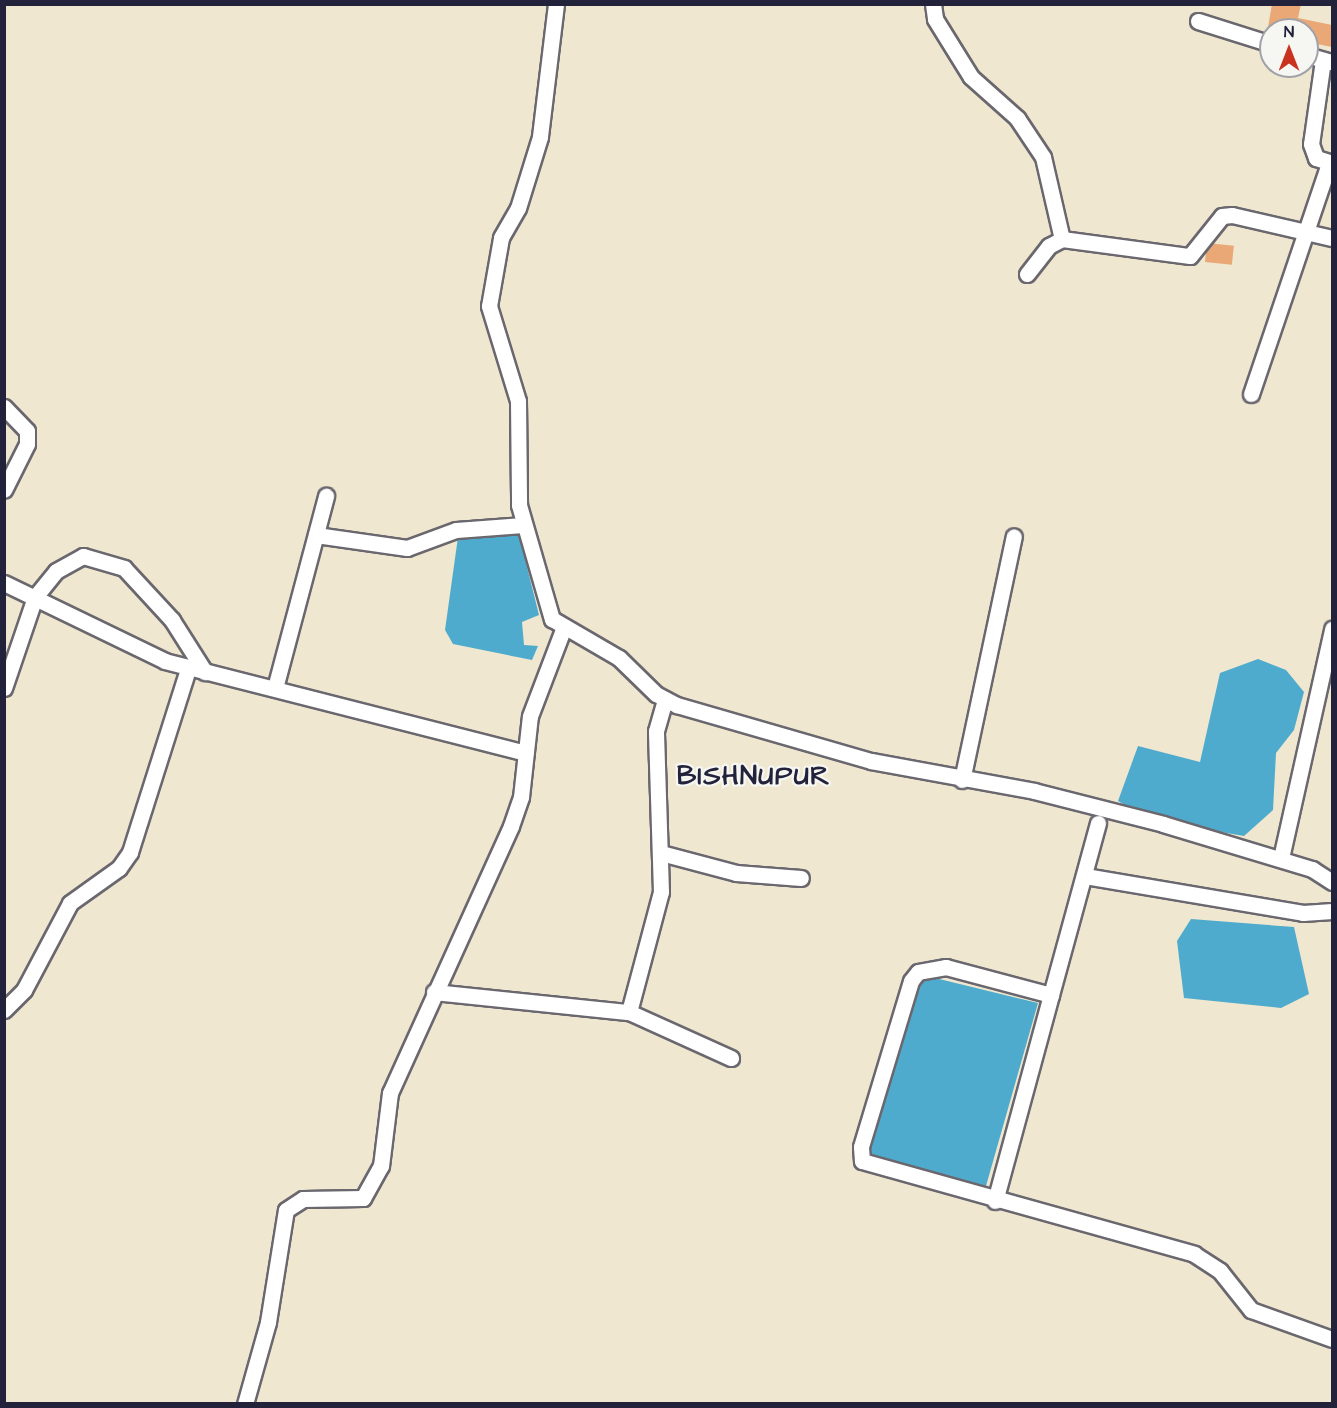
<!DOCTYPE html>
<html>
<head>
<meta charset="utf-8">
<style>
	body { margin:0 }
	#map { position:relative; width:1337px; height:1408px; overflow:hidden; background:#efe7cf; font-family:"Architects Daughter",sans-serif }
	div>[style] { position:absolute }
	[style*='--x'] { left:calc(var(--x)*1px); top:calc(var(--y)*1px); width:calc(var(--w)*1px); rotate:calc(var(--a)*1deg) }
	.water>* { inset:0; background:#4fabcd }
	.building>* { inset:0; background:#eaa877; transform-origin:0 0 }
	.roads { filter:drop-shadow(2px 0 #6a676f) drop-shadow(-2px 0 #6a676f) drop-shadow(0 2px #6a676f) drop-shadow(0 -2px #6a676f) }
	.minor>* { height:15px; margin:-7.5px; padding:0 7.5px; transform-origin:7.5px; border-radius:7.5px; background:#fff }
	span { translate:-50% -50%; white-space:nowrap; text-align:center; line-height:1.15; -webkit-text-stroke:4.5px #f6f6f2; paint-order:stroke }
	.district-label { font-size:27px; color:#22223b; font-weight:700; letter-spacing:1.5px }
	.frame { position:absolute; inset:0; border:6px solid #22223b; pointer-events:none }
	.north { position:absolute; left:1259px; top:18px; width:60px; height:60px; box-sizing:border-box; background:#f6f6f2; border:2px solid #a1a1a9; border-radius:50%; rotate:0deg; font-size:16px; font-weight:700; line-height:24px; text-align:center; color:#22223b }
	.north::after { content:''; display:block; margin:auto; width:21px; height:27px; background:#c8321e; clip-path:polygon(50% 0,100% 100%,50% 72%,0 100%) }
</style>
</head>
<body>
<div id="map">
	<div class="water">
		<div style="clip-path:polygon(519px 535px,539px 615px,522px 622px,524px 645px,538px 646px,532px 660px,453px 644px,445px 630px,458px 537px)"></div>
		<div style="clip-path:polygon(1258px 659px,1286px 670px,1304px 692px,1294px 730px,1276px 753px,1273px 810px,1244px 836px,1151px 820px,1118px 801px,1138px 746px,1200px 762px,1220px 673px)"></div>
		<div style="clip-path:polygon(1191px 919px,1294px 927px,1309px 994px,1281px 1008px,1184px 998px,1177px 941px)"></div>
		<div style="clip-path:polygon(927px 976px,1038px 1003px,986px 1186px,862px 1153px,902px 1017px)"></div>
	</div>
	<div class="building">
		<div style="clip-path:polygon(1272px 4px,1301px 4px,1298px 18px,1332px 25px,1332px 47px,1307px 42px,1307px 30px,1267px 33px)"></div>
		<div style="left:1207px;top:243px;width:27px;height:19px;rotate:6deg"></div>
	</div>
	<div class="roads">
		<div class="minor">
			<div style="--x:556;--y:4;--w:134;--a:96.9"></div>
			<div style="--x:540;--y:137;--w:74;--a:107.2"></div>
			<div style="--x:518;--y:208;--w:34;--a:120"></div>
			<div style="--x:501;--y:238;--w:69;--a:100"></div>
			<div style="--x:489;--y:306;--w:99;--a:73"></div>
			<div style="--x:518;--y:401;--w:104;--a:89.4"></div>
			<div style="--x:519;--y:505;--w:119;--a:73.9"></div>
			<div style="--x:552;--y:619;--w:78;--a:30.2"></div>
			<div style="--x:619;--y:658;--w:52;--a:44.2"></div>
			<div style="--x:656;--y:694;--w:24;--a:28"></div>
			<div style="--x:677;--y:705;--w:202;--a:16.1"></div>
			<div style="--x:871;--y:761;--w:166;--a:10.4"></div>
			<div style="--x:1034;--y:791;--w:133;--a:14.3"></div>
			<div style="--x:1163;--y:824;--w:156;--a:16.8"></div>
			<div style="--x:1312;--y:869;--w:24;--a:33"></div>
			<div style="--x:933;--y:4;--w:15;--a:82"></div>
			<div style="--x:935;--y:19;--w:68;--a:58.2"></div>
			<div style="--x:971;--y:77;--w:62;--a:41.7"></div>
			<div style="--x:1017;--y:118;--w:47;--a:56.3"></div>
			<div style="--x:1043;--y:157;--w:84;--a:77"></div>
			<div style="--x:1198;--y:21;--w:77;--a:17.5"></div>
			<div style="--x:1307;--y:55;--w:26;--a:16"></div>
			<div style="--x:1323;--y:60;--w:85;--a:98.1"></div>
			<div style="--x:1311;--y:144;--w:15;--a:70"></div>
			<div style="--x:1316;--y:158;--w:17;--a:17"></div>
			<div style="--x:1027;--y:274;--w:36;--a:-52"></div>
			<div style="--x:1049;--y:246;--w:15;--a:-28"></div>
			<div style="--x:1062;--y:239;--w:129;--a:7.6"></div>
			<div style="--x:1190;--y:256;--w:51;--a:-51.3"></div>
			<div style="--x:1222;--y:216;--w:10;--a:-6"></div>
			<div style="--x:1232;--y:215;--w:103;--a:13"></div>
			<div style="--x:1251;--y:394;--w:244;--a:-71.3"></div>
			<div style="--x:4;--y:407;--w:33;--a:46"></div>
			<div style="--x:27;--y:431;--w:13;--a:90"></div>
			<div style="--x:27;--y:444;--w:51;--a:116.6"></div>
			<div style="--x:316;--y:535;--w:92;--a:8.1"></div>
			<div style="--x:407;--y:548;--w:52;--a:-20.2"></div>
			<div style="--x:456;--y:530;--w:67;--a:-4.3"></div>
			<div style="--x:4;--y:583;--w:179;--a:25.8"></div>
			<div style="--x:165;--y:661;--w:372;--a:14.3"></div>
			<div style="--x:4;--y:688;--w:96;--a:-71.2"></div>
			<div style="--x:35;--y:597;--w:33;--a:-51"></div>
			<div style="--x:56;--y:571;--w:31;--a:-29"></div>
			<div style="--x:83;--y:556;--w:43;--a:16.3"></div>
			<div style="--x:124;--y:568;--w:71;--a:47.3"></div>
			<div style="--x:172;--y:620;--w:62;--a:57.6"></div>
			<div style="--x:275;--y:688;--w:199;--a:-75.1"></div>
			<div style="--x:962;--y:780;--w:249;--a:-78"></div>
			<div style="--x:1098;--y:823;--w:178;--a:105.3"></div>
			<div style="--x:1051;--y:995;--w:109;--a:-165.1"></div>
			<div style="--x:946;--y:967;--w:28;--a:170"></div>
			<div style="--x:918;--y:972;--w:11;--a:128"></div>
			<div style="--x:911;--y:981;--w:173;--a:106.8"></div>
			<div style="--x:861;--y:1147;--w:14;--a:86"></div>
			<div style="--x:862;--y:1161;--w:345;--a:15.6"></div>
			<div style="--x:1194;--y:1254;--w:31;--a:33"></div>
			<div style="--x:1220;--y:1271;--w:50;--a:51.5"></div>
			<div style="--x:1251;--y:1310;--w:86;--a:19.7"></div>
			<div style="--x:661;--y:853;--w:78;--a:14.9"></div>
			<div style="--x:736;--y:873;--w:65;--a:4.4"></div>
			<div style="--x:1281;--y:858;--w:235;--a:-77.4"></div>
			<div style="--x:1085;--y:876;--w:221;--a:9.6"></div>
			<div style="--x:1303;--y:913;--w:29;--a:-4"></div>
			<div style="--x:434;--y:992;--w:196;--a:5.9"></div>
			<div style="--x:629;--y:1012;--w:112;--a:24.3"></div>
			<div style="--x:4;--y:1010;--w:28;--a:-45"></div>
			<div style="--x:24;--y:990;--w:98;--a:-62.1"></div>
			<div style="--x:70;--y:903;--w:60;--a:-35.5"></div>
			<div style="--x:119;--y:868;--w:19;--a:-55"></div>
			<div style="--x:130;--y:852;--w:192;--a:-72.4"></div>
			<div style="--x:629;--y:1012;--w:124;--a:-75.1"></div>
			<div style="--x:661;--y:892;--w:161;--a:-91.8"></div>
			<div style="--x:656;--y:731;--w:33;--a:-74"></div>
			<div style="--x:995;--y:1201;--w:213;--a:-74.8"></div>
			<div style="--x:245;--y:1404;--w:85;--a:-74.3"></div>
			<div style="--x:268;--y:1322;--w:113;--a:-80.9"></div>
			<div style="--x:286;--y:1210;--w:20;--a:-33"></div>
			<div style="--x:303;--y:1199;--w:60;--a:-1"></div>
			<div style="--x:363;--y:1198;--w:37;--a:-61"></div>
			<div style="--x:381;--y:1166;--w:74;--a:-83"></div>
			<div style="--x:390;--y:1093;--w:293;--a:-65.6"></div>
			<div style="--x:511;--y:826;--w:31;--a:-71"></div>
			<div style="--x:521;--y:797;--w:81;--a:-83.7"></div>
			<div style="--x:530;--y:716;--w:95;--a:-69.1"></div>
		</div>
	</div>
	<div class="district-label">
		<span style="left:754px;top:777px">BISHNUPUR</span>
	</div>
	<div class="frame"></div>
	<div class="north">N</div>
</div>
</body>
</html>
